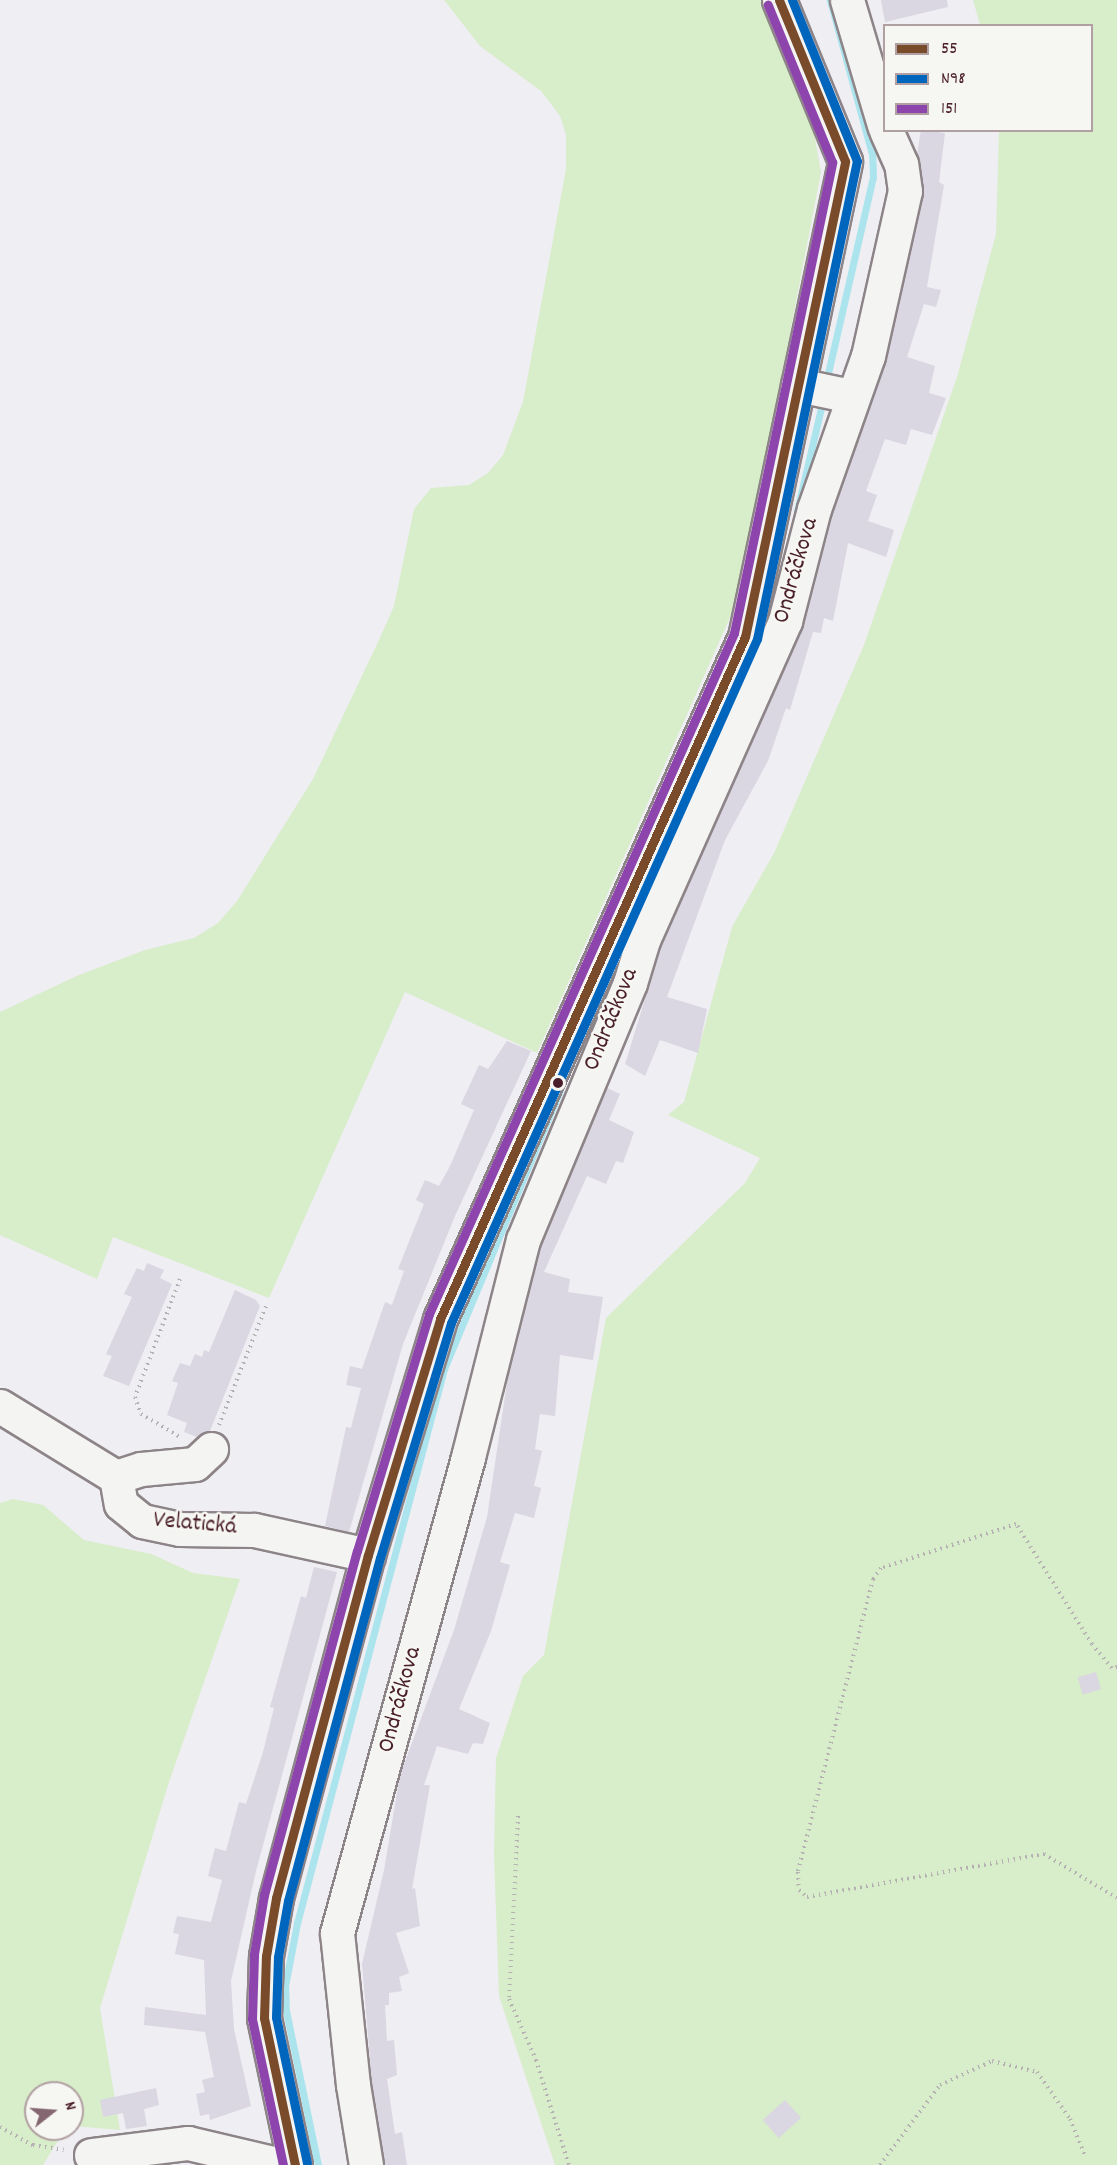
<!DOCTYPE html>
<html>
<head>
<meta charset="utf-8">
<style>
	body { margin:0 }
	#map { position:relative; width:1117px; height:2165px; overflow:hidden; background:#efeef3; font-family:Dekko,sans-serif }
	div>[style] { position:absolute }
	[style*='--x'] { left:calc(var(--x)*1px); top:calc(var(--y)*1px); width:calc(var(--w)*1px); rotate:calc(var(--a)*1deg) }
	.green>* { inset:0; background:#d8edc9 }
	.stream>* { height:7px; margin:-3.5px; padding:0 3.5px; transform-origin:3.5px; border-radius:3.5px; background:#ace4ee }
	.building>* { inset:0; background:#dad6e2; transform-origin:0 0 }
	.path>* { height:4px; margin-top:-2px; transform-origin:0; background:repeating-linear-gradient(90deg,#b5b1b2 0 1.5px,transparent 0 6px) }
	.roads { filter:drop-shadow(2px 0 #8d8488) drop-shadow(-2px 0 #8d8488) drop-shadow(0 2px #8d8488) drop-shadow(0 -2px #8d8488) }
	.minor>* { height:33px; margin:-16.5px; padding:0 16.5px; transform-origin:16.5px; border-radius:16.5px; background:#f4f4f3 }
	.bus-1>* { height:9px; margin:-4.5px; padding:0 4.5px; transform-origin:4.5px; border-radius:4.5px; background:#7a4b2a }
	.bus-2>* { height:9px; margin:-4.5px; padding:0 4.5px; transform-origin:4.5px; border-radius:4.5px; background:#0065bd }
	.bus-3>* { height:9px; margin:-4.5px; padding:0 4.5px; transform-origin:4.5px; border-radius:4.5px; background:#8e44ad }
	.dots>* { width:16px; height:16px; translate:-50% -50%; box-sizing:border-box; border:3px solid #f6f6f2; border-radius:50% }
	span { translate:-50% -50%; white-space:nowrap; text-align:center; line-height:1.15; -webkit-text-stroke:5px #f6f6f2; paint-order:stroke }
	.street-label { font-size:24px; color:#4a1f2b }
	.legend { position:absolute; left:883px; top:24px; width:210px; height:108px; box-sizing:border-box; background:#f6f6f2; border:2px solid #b1a0a2; margin:0; padding:8px 10px; list-style:none; font-size:18px; color:#4a1f2b }
	.legend li { display:flex; align-items:center; gap:12px; height:30px }
	.legend b { width:30px; border:2px solid #b1a0a2 }
	.north { position:absolute; left:24px; top:2081px; width:60px; height:60px; box-sizing:border-box; background:#f6f6f2; border:2px solid #b1a0a2; border-radius:50%; rotate:73deg; font-size:16px; font-weight:700; line-height:24px; text-align:center; color:#4a1f2b }
	.north::after { content:''; display:block; margin:auto; width:21px; height:27px; background:#846771; clip-path:polygon(50% 0,100% 100%,50% 72%,0 100%) }
</style>
</head>
<body>
<div id="map">
	<div class="green">
		<div style="clip-path:polygon(444px 0,765px 0,809px 105px,821px 172px,739px 597px,537px 1053px,405px 992px,269px 1298px,113px 1237px,97px 1279px,0 1235px,0 1012px,79px 975px,145px 950px,194px 938px,218px 923px,237px 901px,313px 779px,379px 640px,394px 606px,414px 509px,431px 488px,469px 485px,488px 473px,503px 455px,523px 402px,566px 169px,566px 135px,560px 116px,541px 91px,480px 46px)"></div>
		<div style="clip-path:polygon(973px 0,1117px 0,1117px 2165px,555px 2165px,499px 1996px,494px 1855px,496px 1758px,523px 1676px,544px 1655px,606px 1318px,745px 1183px,760px 1158px,668px 1115px,684px 1102px,732px 927px,774px 853px,864px 645px,957px 377px,996px 234px,999px 131px,1092px 130px,1092px 26px,980px 25px)"></div>
		<div style="clip-path:polygon(13px 1499px,43px 1505px,84px 1540px,151px 1554px,193px 1573px,240px 1579px,169px 1782px,100px 2008px,120px 2130px,72px 2126px,72px 2093px,36px 2093px,36px 2129px,65px 2129px,43px 2165px,0 2165px,0 1503px)"></div>
	</div>
	<div class="stream">
		<div style="--x:826;--y:382;--w:210;--a:-77.1"></div>
		<div style="--x:873;--y:177;--w:23;--a:-92"></div>
		<div style="--x:872;--y:154;--w:160;--a:-105.3"></div>
		<div style="--x:797;--y:511;--w:115;--a:-76.9"></div>
		<div style="--x:762;--y:632;--w:35;--a:-68"></div>
		<div style="--x:582;--y:1041;--w:103;--a:-65.4"></div>
		<div style="--x:318;--y:2165;--w:157;--a:-101.7"></div>
		<div style="--x:286;--y:2011;--w:25;--a:-92"></div>
		<div style="--x:285;--y:1986;--w:64;--a:-79.2"></div>
		<div style="--x:297;--y:1923;--w:573;--a:-75.14"></div>
		<div style="--x:444;--y:1369;--w:302;--a:-67.4"></div>
	</div>
	<div class="building">
		<div style="clip-path:polygon(881px 0,947px 0,948px 7px,885px 22px)"></div>
		<div style="clip-path:polygon(921px 130px,945px 133px,939px 182px,944px 185px,927px 287px,941px 290px,936px 307px,924px 304px,907px 357px,935px 366px,929px 393px,946px 398px,932px 435px,911px 429px,906px 445px,885px 439px,866px 491px,877px 495px,868px 521px,894px 530px,886px 557px,848px 543px,833px 621px,824px 618px,821px 633px,813px 632px,790px 710px,786px 708px,768px 761px,725px 840px,667px 997px,707px 1009px,698px 1053px,660px 1040px,645px 1076px,625px 1064px,661px 947px,802px 628px,832px 514px,886px 362px,923px 195px,917px 154px)"></div>
		<div style="clip-path:polygon(507px 1041px,531px 1051px,455px 1216px,403px 1344px,349px 1532px,325px 1526px,346px 1427px,351px 1428px,361px 1388px,346px 1385px,350px 1366px,362px 1369px,385px 1302px,392px 1305px,404px 1271px,398px 1269px,424px 1204px,416px 1200px,425px 1180px,439px 1186px,450px 1166px,474px 1110px,461px 1104px,479px 1065px,488px 1069px)"></div>
		<div style="clip-path:polygon(607px 1088px,620px 1094px,609px 1120px,634px 1132px,623px 1163px,616px 1161px,606px 1184px,587px 1176px,544px 1272px,570px 1279px,568px 1292px,603px 1297px,593px 1360px,560px 1355px,555px 1416px,540px 1414px,535px 1449px,542px 1451px,534px 1486px,541px 1488px,534px 1518px,515px 1513px,500px 1562px,510px 1565px,491px 1631px,459px 1709px,490px 1723px,483px 1744px,473px 1743px,468px 1754px,437px 1746px,424px 1785px,430px 1785px,412px 1889px,415px 1888px,420px 1926px,396px 1933px,409px 1973px,399px 1977px,402px 1991px,389px 1993px,389px 2005px,385px 2005px,387px 2041px,394px 2040px,397px 2075px,387px 2079px,395px 2134px,402px 2132px,407px 2165px,384px 2165px,372px 2083px,362px 1964px,384px 1870px,400px 1775px,454px 1630px,487px 1517px,508px 1376px,541px 1246px)"></div>
		<div style="clip-path:polygon(147px 1263px,164px 1270px,160px 1278px,172px 1284px,129px 1386px,103px 1376px,112px 1356px,106px 1354px,132px 1297px,124px 1294px,137px 1268px,144px 1271px)"></div>
		<div style="clip-path:polygon(235px 1290px,256px 1300px,260px 1306px,210px 1431px,197px 1437px,184px 1432px,187px 1423px,167px 1415px,178px 1383px,172px 1381px,180px 1363px,190px 1366px,195px 1354px,202px 1357px,204px 1350px,209px 1352px)"></div>
		<div style="clip-path:polygon(314px 1567px,337px 1572px,256px 1871px,231px 1981px,234px 2029px,251px 2106px,210px 2120px,209px 2114px,200px 2116px,196px 2094px,205px 2092px,202px 2080px,214px 2077px,205px 2032px,144px 2025px,145px 2007px,206px 2015px,204px 1960px,175px 1954px,179px 1934px,173px 1933px,177px 1916px,211px 1922px,222px 1880px,208px 1876px,215px 1848px,226px 1851px,239px 1802px,246px 1804px,263px 1752px,274px 1708px,270px 1707px,301px 1596px,306px 1598px)"></div>
		<div style="left:1096px;top:1672px;width:18px;height:19px;rotate:74deg"></div>
		<div style="clip-path:polygon(156px 2088px,159px 2105px,144px 2109px,147px 2126px,126px 2129px,123px 2113px,103px 2117px,100px 2100px)"></div>
		<div style="left:785px;top:2100px;width:24px;height:30px;rotate:48deg"></div>
	</div>
	<div class="path">
		<div style="--x:180;--y:1279;--w:126;--a:110.9"></div>
		<div style="--x:135;--y:1397;--w:18;--a:71"></div>
		<div style="--x:141;--y:1414;--w:45;--a:30.5"></div>
		<div style="--x:219;--y:1425;--w:130;--a:-68.4"></div>
		<div style="--x:1117;--y:1667;--w:5;--a:169"></div>
		<div style="--x:1112;--y:1668;--w:31;--a:-130"></div>
		<div style="--x:1092;--y:1644;--w:142;--a:-122.3"></div>
		<div style="--x:1016;--y:1524;--w:142;--a:161.9"></div>
		<div style="--x:881;--y:1568;--w:14;--a:126"></div>
		<div style="--x:873;--y:1579;--w:302;--a:104.4"></div>
		<div style="--x:798;--y:1872;--w:18;--a:87"></div>
		<div style="--x:799;--y:1890;--w:11;--a:41"></div>
		<div style="--x:807;--y:1897;--w:241;--a:-10.3"></div>
		<div style="--x:1044;--y:1854;--w:85;--a:31.1"></div>
		<div style="--x:518;--y:1816;--w:183;--a:92.8"></div>
		<div style="--x:509;--y:1999;--w:67;--a:66.1"></div>
		<div style="--x:536;--y:2060;--w:110;--a:72.6"></div>
		<div style="--x:0;--y:2127;--w:38;--a:29"></div>
		<div style="--x:33;--y:2145;--w:31;--a:9"></div>
		<div style="--x:880;--y:2165;--w:100;--a:-53.1"></div>
		<div style="--x:940;--y:2085;--w:57;--a:-24.8"></div>
		<div style="--x:992;--y:2061;--w:46;--a:13.7"></div>
		<div style="--x:1037;--y:2072;--w:57;--a:54.9"></div>
		<div style="--x:1070;--y:2119;--w:40;--a:68"></div>
	</div>
	<div class="roads">
		<div class="minor">
			<div style="--x:847;--y:0;--w:130;--a:73.5"></div>
			<div style="--x:798;--y:385;--w:54;--a:11.7"></div>
			<div style="--x:0;--y:1406;--w:136;--a:31.5"></div>
			<div style="--x:116;--y:1477;--w:27;--a:80"></div>
			<div style="--x:121;--y:1504;--w:27;--a:39"></div>
			<div style="--x:142;--y:1521;--w:39;--a:12"></div>
			<div style="--x:180;--y:1529;--w:74;--a:0.8"></div>
			<div style="--x:254;--y:1530;--w:117;--a:12.4"></div>
			<div style="--x:116;--y:1477;--w:26;--a:-18"></div>
			<div style="--x:141;--y:1469;--w:54;--a:-5.3"></div>
			<div style="--x:195;--y:1464;--w:22;--a:-43"></div>
			<div style="--x:91;--y:2155;--w:98;--a:-7.1"></div>
			<div style="--x:188;--y:2143;--w:96;--a:13.3"></div>
			<div style="--x:295;--y:2165;--w:150;--a:-101.9"></div>
			<div style="--x:264;--y:2018;--w:62;--a:-88.2"></div>
			<div style="--x:266;--y:1956;--w:59;--a:-80.2"></div>
			<div style="--x:276;--y:1898;--w:355;--a:-75"></div>
			<div style="--x:368;--y:1555;--w:247;--a:-73"></div>
			<div style="--x:440;--y:1319;--w:747;--a:-65.91"></div>
			<div style="--x:745;--y:637;--w:486;--a:-78.1"></div>
			<div style="--x:845;--y:161;--w:174;--a:-112.3"></div>
			<div style="--x:366;--y:2165;--w:81;--a:-99.2"></div>
			<div style="--x:353;--y:2085;--w:153;--a:-96"></div>
			<div style="--x:337;--y:1933;--w:494;--a:-74.6"></div>
			<div style="--x:468;--y:1457;--w:224;--a:-75.8"></div>
			<div style="--x:523;--y:1240;--w:278;--a:-67.4"></div>
			<div style="--x:630;--y:983;--w:45;--a:-73.2"></div>
			<div style="--x:643;--y:940;--w:349;--a:-66"></div>
			<div style="--x:785;--y:621;--w:116;--a:-75.5"></div>
			<div style="--x:814;--y:509;--w:162;--a:-70.6"></div>
			<div style="--x:868;--y:356;--w:169;--a:-77.4"></div>
			<div style="--x:905;--y:191;--w:27;--a:-98"></div>
			<div style="--x:901;--y:164;--w:37;--a:-114"></div>
		</div>
	</div>
	<div class="bus-1">
		<div style="--x:295;--y:2165;--w:150;--a:-101.9"></div>
		<div style="--x:264;--y:2018;--w:62;--a:-88.2"></div>
		<div style="--x:266;--y:1956;--w:59;--a:-80.2"></div>
		<div style="--x:276;--y:1898;--w:355;--a:-75"></div>
		<div style="--x:368;--y:1555;--w:247;--a:-73"></div>
		<div style="--x:440;--y:1319;--w:747;--a:-65.91"></div>
		<div style="--x:745;--y:637;--w:486;--a:-78.1"></div>
		<div style="--x:845;--y:161;--w:174;--a:-112.3"></div>
	</div>
	<div class="bus-2">
		<div style="--x:307;--y:2163;--w:149;--a:-102"></div>
		<div style="--x:276;--y:2017;--w:60;--a:-88.1"></div>
		<div style="--x:278;--y:1957;--w:57;--a:-79.9"></div>
		<div style="--x:288;--y:1901;--w:355;--a:-75"></div>
		<div style="--x:380;--y:1558;--w:245;--a:-73.2"></div>
		<div style="--x:451;--y:1323;--w:749;--a:-65.9"></div>
		<div style="--x:757;--y:639;--w:488;--a:-78.2"></div>
		<div style="--x:857;--y:161;--w:174;--a:-112"></div>
	</div>
	<div class="bus-3">
		<div style="--x:283;--y:2165;--w:149;--a:-102"></div>
		<div style="--x:252;--y:2019;--w:65;--a:-88.2"></div>
		<div style="--x:254;--y:1954;--w:60;--a:-80.4"></div>
		<div style="--x:264;--y:1895;--w:356;--a:-74.9"></div>
		<div style="--x:357;--y:1551;--w:248;--a:-73.1"></div>
		<div style="--x:429;--y:1314;--w:746;--a:-65.87"></div>
		<div style="--x:734;--y:633;--w:481;--a:-78.2"></div>
		<div style="--x:832;--y:162;--w:170;--a:-112.2"></div>
	</div>
	<div class="dots">
		<div style="left:558px;top:1083px;background:#4a1f2b"></div>
	</div>
	<div class="street-label">
		<span style="left:797px;top:571px;rotate:-74deg">Ondráčkova</span>
		<span style="left:612px;top:1020px;rotate:-68deg">Ondráčkova</span>
		<span style="left:195px;top:1525px;rotate:5deg">Velatická</span>
		<span style="left:401px;top:1700px;rotate:-75deg">Ondráčkova</span>
	</div>
	<ul class="legend">
	<li><b style="height:8px;background:#7a4b2a"></b>55</li>
	<li><b style="height:8px;background:#0065bd"></b>N98</li>
	<li><b style="height:8px;background:#8e44ad"></b>151</li>
	</ul>
	<div class="north">N</div>
</div>
</body>
</html>
